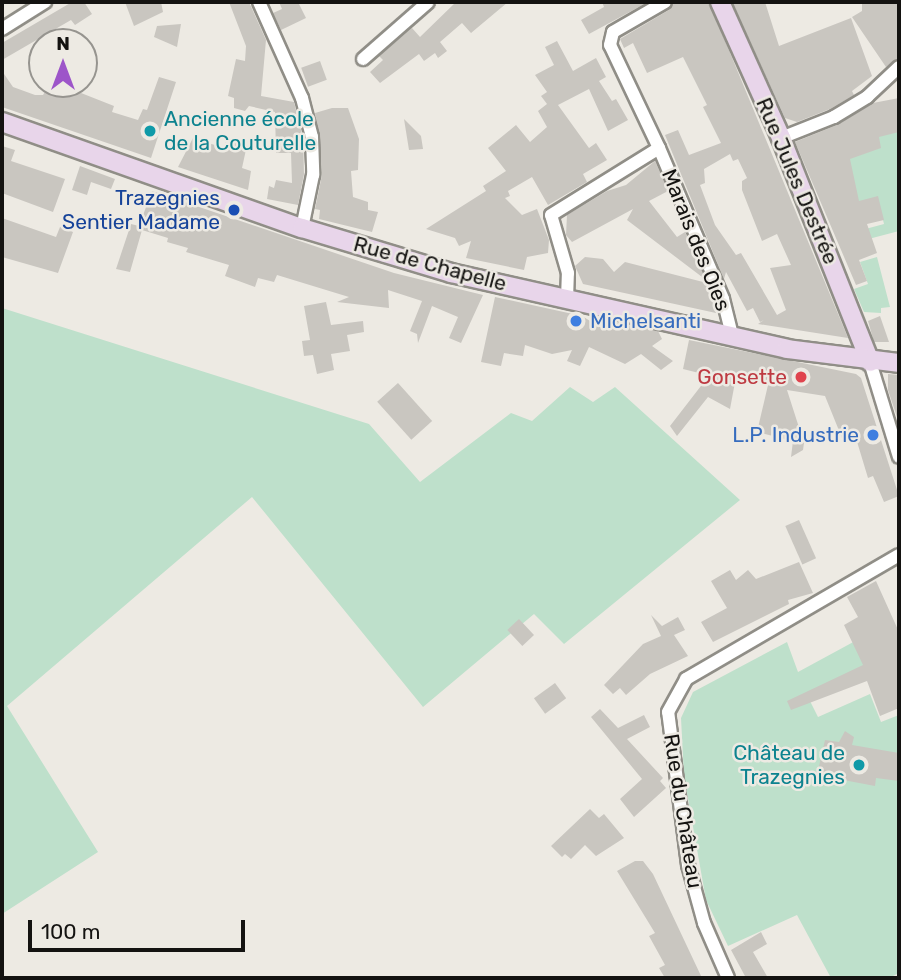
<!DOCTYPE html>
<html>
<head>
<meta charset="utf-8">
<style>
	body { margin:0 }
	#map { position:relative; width:901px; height:980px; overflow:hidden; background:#edeae3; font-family:Rubik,sans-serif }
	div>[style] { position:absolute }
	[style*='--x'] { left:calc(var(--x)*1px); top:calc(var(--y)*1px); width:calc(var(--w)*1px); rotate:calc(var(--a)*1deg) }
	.green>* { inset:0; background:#bee0cb }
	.building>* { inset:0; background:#c9c6c0; transform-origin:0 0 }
	.roads { filter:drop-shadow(2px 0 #908e87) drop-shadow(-2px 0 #908e87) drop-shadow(0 2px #908e87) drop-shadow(0 -2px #908e87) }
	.street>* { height:12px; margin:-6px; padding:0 6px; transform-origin:6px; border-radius:6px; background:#fff }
	.secondary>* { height:18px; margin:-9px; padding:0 9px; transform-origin:9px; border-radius:9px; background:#e8d5ea }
	.dots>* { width:19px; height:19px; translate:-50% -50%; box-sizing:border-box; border:4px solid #edeae3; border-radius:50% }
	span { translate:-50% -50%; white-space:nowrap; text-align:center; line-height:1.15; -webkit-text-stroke:5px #edeae3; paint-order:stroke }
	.culture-label { font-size:21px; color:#0d838f }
	.left { translate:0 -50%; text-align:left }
	.right { translate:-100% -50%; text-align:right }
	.street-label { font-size:21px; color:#141311 }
	.transit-label { font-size:21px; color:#164399 }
	.shop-label { font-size:21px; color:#366cbe }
	.health-label { font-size:21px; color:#be3a42 }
	.frame { position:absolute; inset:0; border:4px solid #141311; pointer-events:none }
	.north { position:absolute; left:28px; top:28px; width:70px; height:70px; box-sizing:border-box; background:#edeae3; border:2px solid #96948f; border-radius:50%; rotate:0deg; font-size:19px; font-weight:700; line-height:28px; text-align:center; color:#141311 }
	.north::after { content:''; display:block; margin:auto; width:24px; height:32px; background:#9d55c9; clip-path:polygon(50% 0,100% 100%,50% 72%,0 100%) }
	.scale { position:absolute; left:28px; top:920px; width:217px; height:32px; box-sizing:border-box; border:4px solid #141311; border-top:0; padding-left:9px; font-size:21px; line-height:24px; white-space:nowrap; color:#141311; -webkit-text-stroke:5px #edeae3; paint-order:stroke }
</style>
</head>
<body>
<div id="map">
	<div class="green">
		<div style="clip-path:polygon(899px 110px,899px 231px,861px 241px,858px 231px,884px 224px,882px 216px,860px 205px,834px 147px)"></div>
		<div style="clip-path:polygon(877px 257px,890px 307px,881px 308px,881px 313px,864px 312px,854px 289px,868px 284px,860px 262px)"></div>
		<div style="clip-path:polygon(2px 308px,369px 424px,420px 482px,511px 413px,532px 421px,570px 387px,593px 402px,615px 387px,740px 500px,564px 644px,534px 614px,423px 707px,252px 497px,7px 706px,98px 852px,2px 914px)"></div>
		<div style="clip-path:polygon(857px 640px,867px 665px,806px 693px,818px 717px,870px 694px,881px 722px,899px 715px,899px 973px,889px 978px,831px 978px,797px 915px,728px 946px,706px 900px,684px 776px,681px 718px,693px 692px,787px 642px,798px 672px)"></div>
	</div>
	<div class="building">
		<div style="clip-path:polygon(72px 2px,84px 2px,92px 14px,75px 25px,71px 20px,2px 60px,2px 43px)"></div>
		<div style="clip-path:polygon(125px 2px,161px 2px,163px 12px,134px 26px)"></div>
		<div style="clip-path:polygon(229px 2px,249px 2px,266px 40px,261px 96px,294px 102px,303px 138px,304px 174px,298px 205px,267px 199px,269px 186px,274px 188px,276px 180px,292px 183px,291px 153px,276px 153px,275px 112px,249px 106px,245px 111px,234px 108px,234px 98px,228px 96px,236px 59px,245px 61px,246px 46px)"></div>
		<div style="clip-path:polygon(279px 2px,298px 2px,306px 18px,281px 30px,273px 13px,282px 9px)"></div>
		<div style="clip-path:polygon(456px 2px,508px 2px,471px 33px,462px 23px,440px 42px,447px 51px,438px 58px,435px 53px,424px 61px,419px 54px,380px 83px,370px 72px,383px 60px,379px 56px,412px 28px,420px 37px)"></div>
		<div style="clip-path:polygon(602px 2px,648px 2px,589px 34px,581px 20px,604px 7px)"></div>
		<div style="clip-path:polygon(evenodd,674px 2px,709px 2px,848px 338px,758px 324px,764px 320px,760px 322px,753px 308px,747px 311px,726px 272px,724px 279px,665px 135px,678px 130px,689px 155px,721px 143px,703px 107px,707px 105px,683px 57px,647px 73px,633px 43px,624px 48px,620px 39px,669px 10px,674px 2px,730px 154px,733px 161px,738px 159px,747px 178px,742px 181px,742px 190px,762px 241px,777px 234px,791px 265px,770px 268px,786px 310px,777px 315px,741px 253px,736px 255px,715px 225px,700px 185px,705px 183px,704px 169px,730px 154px)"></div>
		<div style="clip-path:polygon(732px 2px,765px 2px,779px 46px,851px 18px,872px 76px,852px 91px,854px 95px,830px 109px,797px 122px,785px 118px)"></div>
		<div style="clip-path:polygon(862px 2px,899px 2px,899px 58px,886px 67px,852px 17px,862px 11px)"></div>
		<div style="clip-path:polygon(181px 24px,177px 47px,154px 37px,157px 26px)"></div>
		<div style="clip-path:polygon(557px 41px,573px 71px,596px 58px,606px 77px,599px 81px,612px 101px,616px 99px,628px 120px,608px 131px,589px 89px,558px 105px,589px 148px,596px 143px,607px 160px,583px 174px,587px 182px,548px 205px,532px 177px,508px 191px,510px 196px,505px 198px,522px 215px,537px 209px,549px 240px,548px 253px,527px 257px,524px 270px,466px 258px,471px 241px,459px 246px,455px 238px,426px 229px,486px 191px,483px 186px,506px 171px,488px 148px,510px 130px,516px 125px,530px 142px,547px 127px,538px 111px,547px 104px,541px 96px,547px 92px,535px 75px,554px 65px,545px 47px)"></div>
		<div style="left:320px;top:61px;width:20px;height:20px;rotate:70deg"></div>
		<div style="clip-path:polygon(2px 71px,13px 87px,35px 95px,43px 95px,50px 84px,78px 84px,76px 91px,114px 106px,112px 112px,138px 120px,143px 109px,147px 110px,159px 77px,176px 82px,151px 158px,2px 107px)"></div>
		<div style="clip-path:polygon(899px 98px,899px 132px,879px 137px,881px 148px,850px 159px,859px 201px,878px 196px,884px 220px,867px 224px,877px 253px,859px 260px,867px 281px,856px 285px,795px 142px,837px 125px,873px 103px)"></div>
		<div style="clip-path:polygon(332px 108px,348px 108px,359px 139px,358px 170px,351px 171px,353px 197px,368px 202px,368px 210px,378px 212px,372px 232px,319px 219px,320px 210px,315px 209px,322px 175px,315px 113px)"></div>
		<div style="clip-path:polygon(404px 119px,421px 136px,423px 149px,409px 150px)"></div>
		<div style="clip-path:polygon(227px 137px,247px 145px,242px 168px,251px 171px,248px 190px,178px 167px,193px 138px,224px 148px)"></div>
		<div style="clip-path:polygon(2px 146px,15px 150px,11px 161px,65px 179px,53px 212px,2px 193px)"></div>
		<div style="clip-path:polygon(655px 161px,668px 191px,649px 201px,677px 237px,685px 232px,706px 280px,627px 220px,633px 209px,572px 242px,566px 235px,567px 215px,607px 191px,626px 185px)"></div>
		<div style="clip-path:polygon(80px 166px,115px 179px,111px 189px,91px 182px,87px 195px,72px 190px)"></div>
		<div style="clip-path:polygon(152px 191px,394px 273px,483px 295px,461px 343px,449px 338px,458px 317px,432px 306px,418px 343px,417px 334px,410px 331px,422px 301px,388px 290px,389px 308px,337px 302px,349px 297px,277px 275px,274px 282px,258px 278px,255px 287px,225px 276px,229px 265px,186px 252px,188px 248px,167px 242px,168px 238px,142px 230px,130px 272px,116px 269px,131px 224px,139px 226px)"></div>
		<div style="clip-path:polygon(2px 218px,56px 237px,60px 227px,73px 232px,58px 273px,2px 257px)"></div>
		<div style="clip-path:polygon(585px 257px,603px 259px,614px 272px,625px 262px,707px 283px,716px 313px,583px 284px,575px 266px)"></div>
		<div style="clip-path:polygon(495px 297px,582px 316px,605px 330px,609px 321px,658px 331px,662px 339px,652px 346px,673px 361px,661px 370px,641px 354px,625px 364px,589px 347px,580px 366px,567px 361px,572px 350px,552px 354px,525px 345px,523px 356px,504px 353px,501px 366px,481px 362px)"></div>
		<div style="clip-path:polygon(326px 302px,331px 325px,363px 321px,364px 332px,347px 335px,350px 351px,331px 354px,334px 370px,317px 374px,313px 355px,304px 356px,302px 341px,310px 340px,304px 306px)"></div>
		<div style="clip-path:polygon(880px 316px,889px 342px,874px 342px,868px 321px)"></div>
		<div style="clip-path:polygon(689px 340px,856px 374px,861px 378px,899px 496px,884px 502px,873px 476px,868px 478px,855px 435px,842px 438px,825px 396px,787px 390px,804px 443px,803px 450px,791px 457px,793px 441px,757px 432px,768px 385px,736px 377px,730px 409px,708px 397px,677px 436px,670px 426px,704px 382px,697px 378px,699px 373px,683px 369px)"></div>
		<div style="clip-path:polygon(888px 374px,899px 375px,899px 423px,888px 390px)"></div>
		<div style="left:398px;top:383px;width:51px;height:28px;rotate:48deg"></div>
		<div style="left:799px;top:520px;width:42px;height:15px;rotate:66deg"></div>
		<div style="clip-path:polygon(799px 562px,813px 593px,788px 600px,789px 604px,713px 642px,701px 622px,727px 608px,711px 581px,730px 570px,736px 580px,748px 570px,756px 579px)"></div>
		<div style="clip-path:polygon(876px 581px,899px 632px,899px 708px,880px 716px,867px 681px,791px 710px,787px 701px,863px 665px,844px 625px,858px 617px,847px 597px)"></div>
		<div style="clip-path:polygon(651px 615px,662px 626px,678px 617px,685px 630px,674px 635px,688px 656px,650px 674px,626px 695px,620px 688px,613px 694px,604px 685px,643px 644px,661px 636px)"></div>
		<div style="left:519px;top:619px;width:22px;height:16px;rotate:47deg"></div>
		<div style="left:555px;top:683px;width:19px;height:26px;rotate:54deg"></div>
		<div style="clip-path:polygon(600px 709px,618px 728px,644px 715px,650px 727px,627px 739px,663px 778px,660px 781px,666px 788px,634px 817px,620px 799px,642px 779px,591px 717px)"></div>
		<div style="clip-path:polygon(845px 731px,854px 737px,852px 745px,899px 753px,899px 781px,876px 778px,875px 786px,817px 775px,825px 740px,839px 742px)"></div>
		<div style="clip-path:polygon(590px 809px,599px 818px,604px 814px,624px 838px,596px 856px,585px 845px,571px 859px,565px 854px,562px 857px,551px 846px)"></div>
		<div style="clip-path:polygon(635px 861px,643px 861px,653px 874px,702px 978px,665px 978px,659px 968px,665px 965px,649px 936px,655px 933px,617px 871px)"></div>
		<div style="clip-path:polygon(761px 932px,767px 944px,753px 952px,768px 978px,746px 978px,731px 950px)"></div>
	</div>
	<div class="roads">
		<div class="street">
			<div style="--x:259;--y:2;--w:105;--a:65.9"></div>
			<div style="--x:302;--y:98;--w:40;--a:75.6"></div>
			<div style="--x:312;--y:137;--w:38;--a:88"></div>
			<div style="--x:313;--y:175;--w:54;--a:101.7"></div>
			<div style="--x:2;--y:29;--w:51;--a:-32.1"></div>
			<div style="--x:363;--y:59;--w:86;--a:-41.2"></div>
			<div style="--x:781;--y:138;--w:57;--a:-21.6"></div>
			<div style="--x:834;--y:117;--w:39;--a:-31"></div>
			<div style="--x:867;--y:97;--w:44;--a:-43.2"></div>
			<div style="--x:659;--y:148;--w:114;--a:-115.4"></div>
			<div style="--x:610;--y:45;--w:13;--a:-77"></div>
			<div style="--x:613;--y:32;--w:60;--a:-30"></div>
			<div style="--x:567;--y:299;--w:26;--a:-88"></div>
			<div style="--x:568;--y:273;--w:60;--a:-106.3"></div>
			<div style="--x:551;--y:215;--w:127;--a:-31.8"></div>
			<div style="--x:659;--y:148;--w:164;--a:67"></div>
			<div style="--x:723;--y:299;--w:38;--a:76"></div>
			<div style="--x:870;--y:362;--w:99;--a:73"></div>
			<div style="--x:728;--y:978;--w:60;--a:-113.6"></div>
			<div style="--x:704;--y:923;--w:60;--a:-105.4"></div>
			<div style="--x:688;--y:865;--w:154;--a:-97.4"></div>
			<div style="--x:668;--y:712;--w:38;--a:-61"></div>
			<div style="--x:686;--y:679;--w:246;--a:-30.2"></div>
		</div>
		<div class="secondary">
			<div style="--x:720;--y:2;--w:149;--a:65.8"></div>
			<div style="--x:781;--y:138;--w:241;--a:68.3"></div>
			<div style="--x:2;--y:122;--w:318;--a:19.5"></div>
			<div style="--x:302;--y:228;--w:156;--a:16.8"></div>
			<div style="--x:451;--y:273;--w:344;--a:12.7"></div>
			<div style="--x:787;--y:349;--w:113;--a:7.1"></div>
		</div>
	</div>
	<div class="dots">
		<div style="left:150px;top:131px;background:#0f9aa8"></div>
		<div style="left:234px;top:210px;background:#1a4fb4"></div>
		<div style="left:576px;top:321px;background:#3f7fe0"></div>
		<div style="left:801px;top:377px;background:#e0444e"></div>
		<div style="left:873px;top:435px;background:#3f7fe0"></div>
		<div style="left:859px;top:765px;background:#0f9aa8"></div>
	</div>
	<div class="culture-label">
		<span class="left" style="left:164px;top:131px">Ancienne école<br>de la Couturelle</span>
		<span class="right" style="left:845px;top:765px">Château de<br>Trazegnies</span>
	</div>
	<div class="street-label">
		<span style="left:797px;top:181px;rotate:67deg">Rue Jules Destrée</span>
		<span style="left:696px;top:240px;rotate:68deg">Marais des Oies</span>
		<span style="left:430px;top:264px;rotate:15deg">Rue de Chapelle</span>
		<span style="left:683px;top:811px;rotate:81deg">Rue du Château</span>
	</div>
	<div class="transit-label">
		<span class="right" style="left:220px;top:210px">Trazegnies<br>Sentier Madame</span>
	</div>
	<div class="shop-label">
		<span class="left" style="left:590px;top:321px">Michelsanti</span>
		<span class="right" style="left:859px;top:435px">L.P. Industrie</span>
	</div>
	<div class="health-label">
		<span class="right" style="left:787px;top:377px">Gonsette</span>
	</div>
	<div class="frame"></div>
	<div class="north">N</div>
	<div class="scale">100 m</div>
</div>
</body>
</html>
